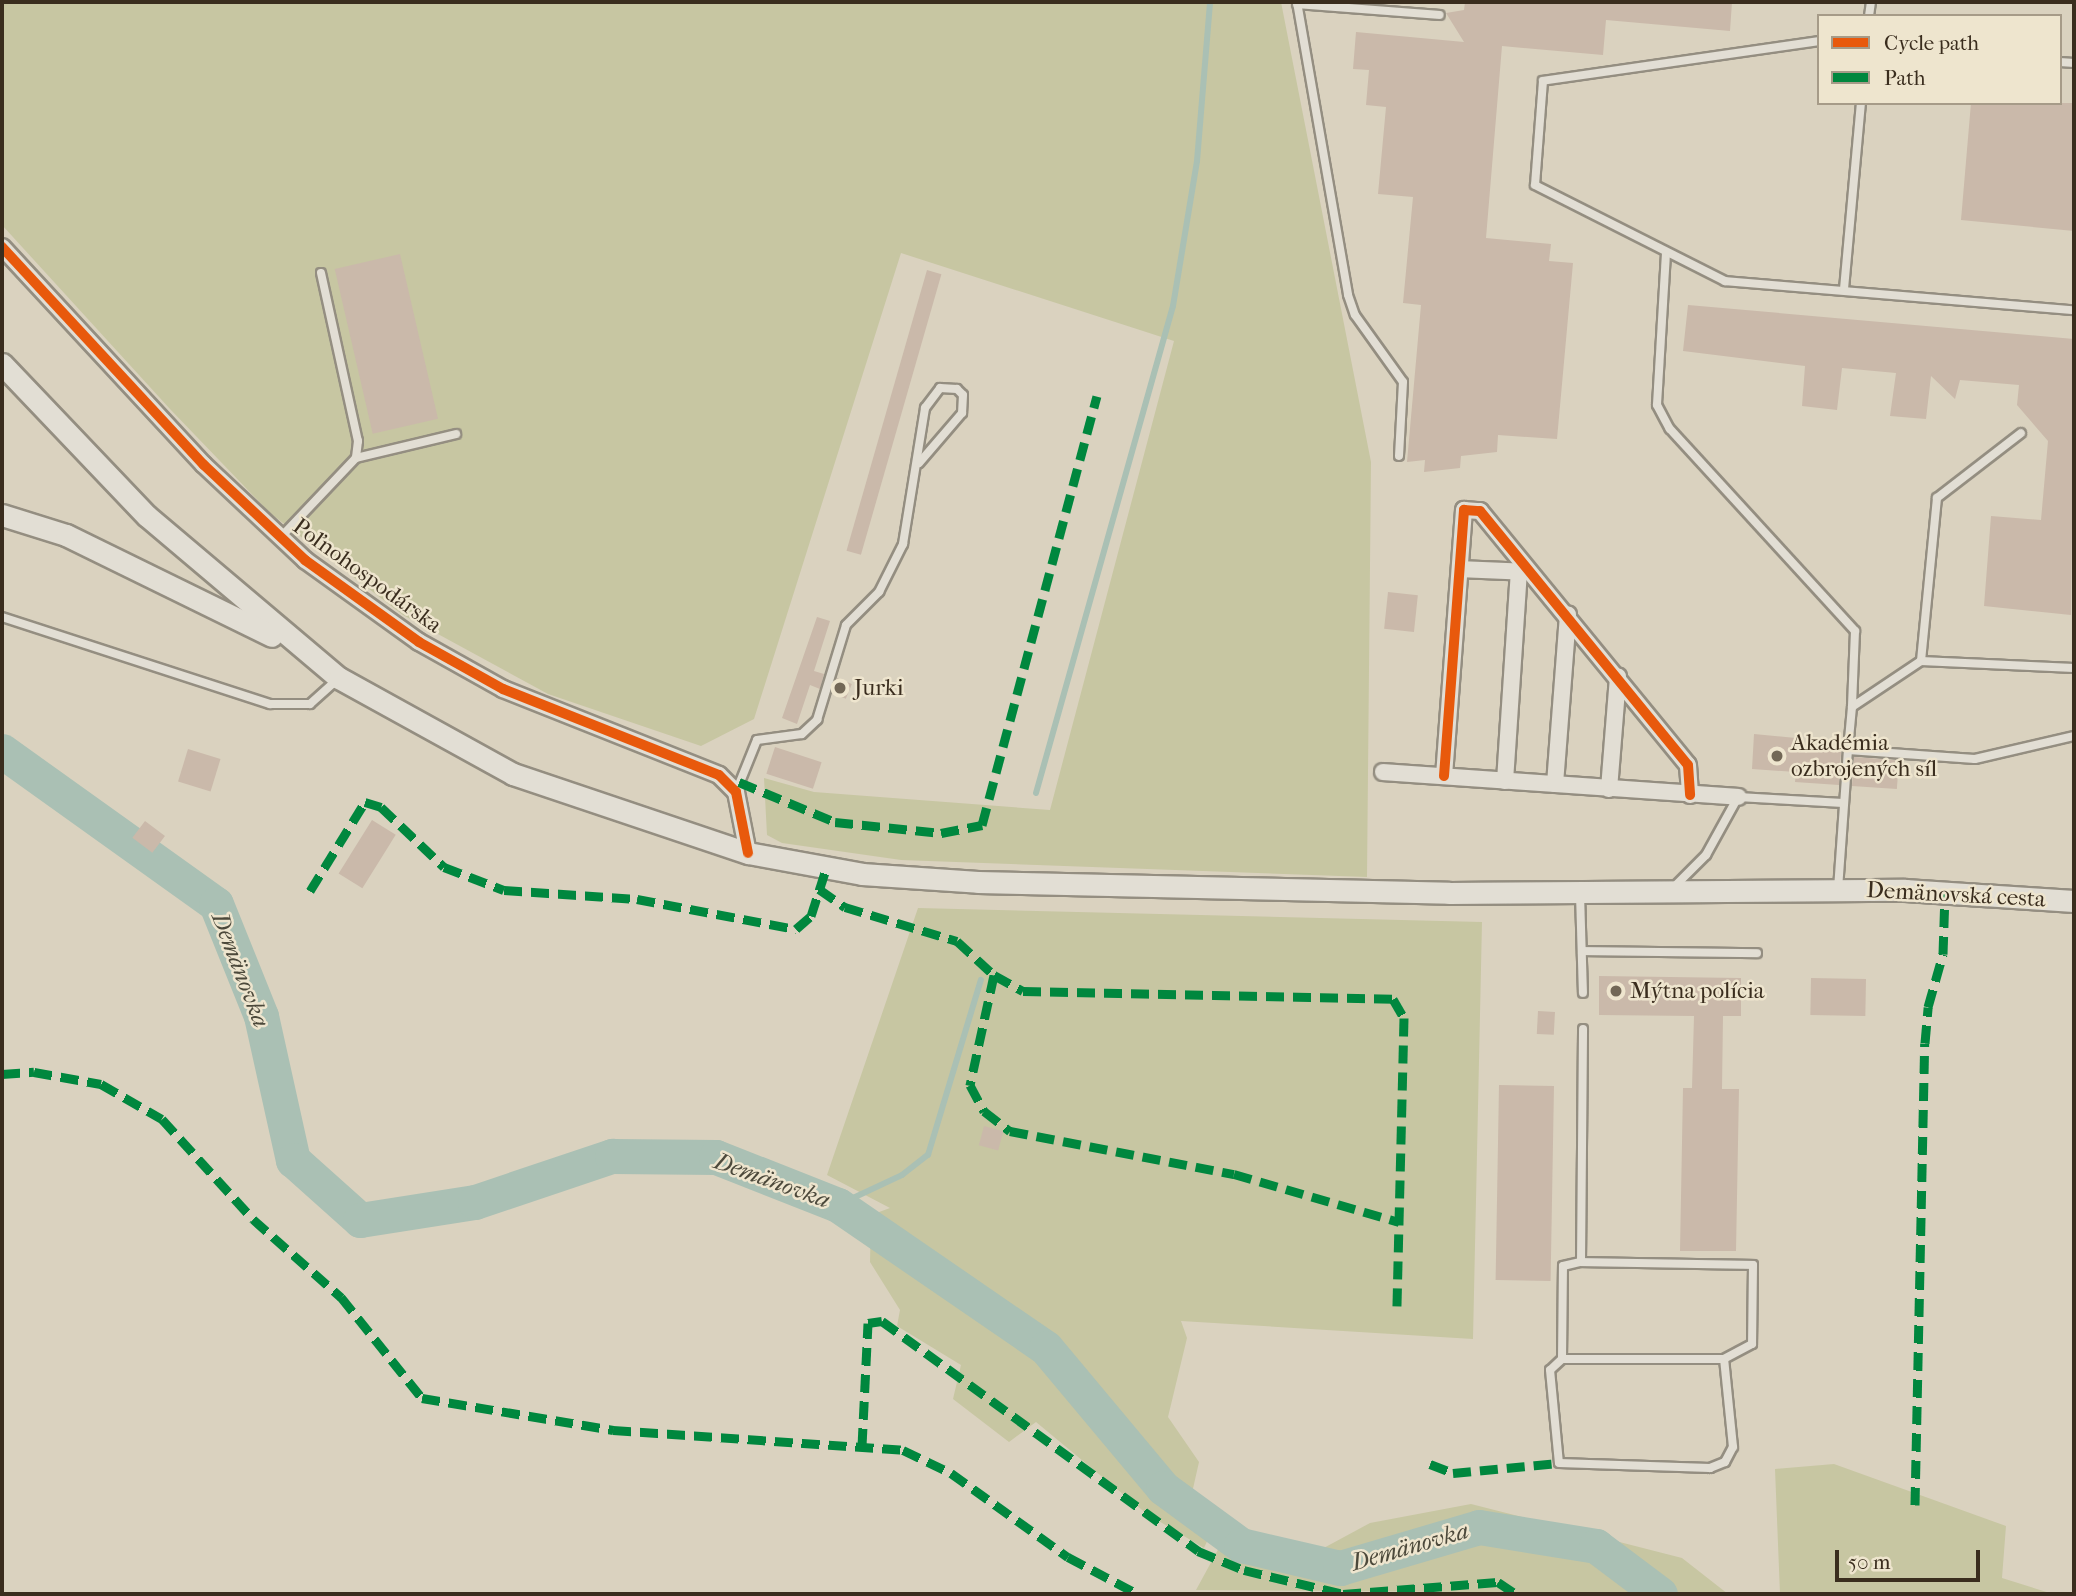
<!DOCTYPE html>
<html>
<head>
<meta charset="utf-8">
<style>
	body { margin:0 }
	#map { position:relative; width:2076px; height:1596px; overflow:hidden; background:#dad2bf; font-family:"IM FELL French Canon",serif }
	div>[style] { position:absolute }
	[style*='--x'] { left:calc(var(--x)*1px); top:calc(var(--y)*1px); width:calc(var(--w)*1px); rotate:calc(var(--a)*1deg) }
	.green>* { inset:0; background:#c7c6a2 }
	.stream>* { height:6px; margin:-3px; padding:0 3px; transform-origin:3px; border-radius:3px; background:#aac0b4 }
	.river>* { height:35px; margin:-17.5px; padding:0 17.5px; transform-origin:17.5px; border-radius:17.5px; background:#aac0b4 }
	.building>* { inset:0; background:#cab9aa; transform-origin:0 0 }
	.roads { filter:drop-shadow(2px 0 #948e81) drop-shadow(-2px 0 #948e81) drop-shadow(0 2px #948e81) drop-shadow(0 -2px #948e81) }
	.service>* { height:8px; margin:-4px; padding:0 4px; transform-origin:4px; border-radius:4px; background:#e2ded4 }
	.minor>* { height:16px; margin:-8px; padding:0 8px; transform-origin:8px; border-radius:8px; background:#e2ded4 }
	.secondary>* { height:21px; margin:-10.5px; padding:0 10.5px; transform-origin:10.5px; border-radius:10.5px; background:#e2ded4 }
	.quiet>* { height:9px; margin-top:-4.5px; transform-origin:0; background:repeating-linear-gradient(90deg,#00873e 0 18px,transparent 0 27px) }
	.cycleway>* { height:10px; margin:-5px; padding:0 5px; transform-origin:5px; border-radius:5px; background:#e8590c }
	.dots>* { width:19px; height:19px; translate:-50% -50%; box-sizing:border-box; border:4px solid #eee5ce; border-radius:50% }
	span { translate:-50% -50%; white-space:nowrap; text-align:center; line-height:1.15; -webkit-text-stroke:5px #eee5ce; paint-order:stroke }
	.street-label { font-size:23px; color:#3a2d1e }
	.poi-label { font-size:23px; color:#3a2d1e }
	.left { translate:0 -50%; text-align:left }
	.water-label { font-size:24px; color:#4c493b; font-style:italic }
	.frame { position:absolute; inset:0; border:4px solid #3a2d1e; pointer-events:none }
	.legend { position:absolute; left:1817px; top:14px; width:245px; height:91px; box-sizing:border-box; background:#eee5ce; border:2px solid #a69b88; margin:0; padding:9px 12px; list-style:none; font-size:21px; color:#3a2d1e }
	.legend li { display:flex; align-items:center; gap:14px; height:35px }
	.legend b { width:35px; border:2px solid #a69b88 }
	.scale { position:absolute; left:1835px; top:1550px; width:145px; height:32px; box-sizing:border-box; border:4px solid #3a2d1e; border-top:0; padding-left:9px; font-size:21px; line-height:24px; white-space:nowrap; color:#3a2d1e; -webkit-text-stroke:5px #eee5ce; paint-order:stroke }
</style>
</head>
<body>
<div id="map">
	<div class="green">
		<div style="clip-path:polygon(2px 2px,1281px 2px,1371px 462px,1367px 877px,901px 860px,782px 843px,767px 835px,764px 778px,814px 792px,1050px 810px,1174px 341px,901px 253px,754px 719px,701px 746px,548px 694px,403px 615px,270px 513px,170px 409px,2px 225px)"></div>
		<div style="clip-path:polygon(918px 908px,1482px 922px,1473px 1339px,1181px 1321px,1187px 1338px,1168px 1417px,1199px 1462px,1187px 1515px,1209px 1537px,1204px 1548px,1147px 1514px,1036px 1422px,1009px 1442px,953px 1399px,961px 1365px,897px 1326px,900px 1310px,870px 1262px,871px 1215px,890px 1208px,827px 1175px)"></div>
		<div style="clip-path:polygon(1834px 1464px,2006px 1526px,2002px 1578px,2053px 1594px,1780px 1594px,1775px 1469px)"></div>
		<div style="clip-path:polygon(1471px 1504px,1682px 1558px,1728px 1594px,1196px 1590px,1220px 1546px,1330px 1576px,1320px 1550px,1370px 1523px)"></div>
	</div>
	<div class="stream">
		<div style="--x:1036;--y:793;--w:506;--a:-74.29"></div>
		<div style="--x:1173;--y:306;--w:147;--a:-80.6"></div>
		<div style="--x:1197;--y:161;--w:160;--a:-85.3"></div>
		<div style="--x:838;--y:1205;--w:71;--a:-25.1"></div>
		<div style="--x:902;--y:1175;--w:33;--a:-38"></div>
		<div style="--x:928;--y:1155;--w:183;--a:-73.2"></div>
	</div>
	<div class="river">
		<div style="--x:2;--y:751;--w:263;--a:35.6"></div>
		<div style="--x:216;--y:904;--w:121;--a:68.1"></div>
		<div style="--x:261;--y:1016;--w:148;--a:77.5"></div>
		<div style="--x:293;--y:1160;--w:90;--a:41.8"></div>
		<div style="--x:360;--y:1220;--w:116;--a:-8.9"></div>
		<div style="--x:475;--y:1202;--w:145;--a:-18.6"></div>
		<div style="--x:612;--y:1156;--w:104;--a:0.6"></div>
		<div style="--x:716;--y:1157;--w:131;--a:21.5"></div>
		<div style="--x:838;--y:1205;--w:252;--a:34.5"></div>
		<div style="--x:1046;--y:1348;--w:182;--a:50.1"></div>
		<div style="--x:1163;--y:1488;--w:97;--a:36.2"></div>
		<div style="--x:1241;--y:1545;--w:102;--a:13.1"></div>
		<div style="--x:1340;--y:1568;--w:145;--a:-16.4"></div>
		<div style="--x:1479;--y:1527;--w:119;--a:9.2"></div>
		<div style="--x:1596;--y:1546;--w:80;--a:36.9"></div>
	</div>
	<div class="building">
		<div style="clip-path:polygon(1465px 2px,1732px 2px,1730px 31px,1606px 20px,1603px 55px,1502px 46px,1486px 238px,1551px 244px,1549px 261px,1573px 263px,1557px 439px,1498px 435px,1497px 452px,1461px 456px,1460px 468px,1424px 472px,1425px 460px,1407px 462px,1421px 305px,1403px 303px,1413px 197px,1378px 194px,1386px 107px,1366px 105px,1369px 70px,1353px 69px,1356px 32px,1464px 42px,1446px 13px,1464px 10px)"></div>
		<div style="clip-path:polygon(1971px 103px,2074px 103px,2074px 231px,1961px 220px)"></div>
		<div style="left:400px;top:254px;width:169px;height:67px;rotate:77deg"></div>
		<div style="left:927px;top:270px;width:15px;height:292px;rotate:16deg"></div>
		<div style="clip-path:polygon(1688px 305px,2074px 339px,2071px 615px,1984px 606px,1991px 516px,2041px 520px,2048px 441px,2017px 405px,2019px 385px,1960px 380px,1955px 399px,1931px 376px,1926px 419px,1890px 416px,1896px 373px,1842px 368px,1837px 410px,1802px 406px,1805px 366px,1683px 351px)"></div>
		<div style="left:1388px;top:592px;width:30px;height:37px;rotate:6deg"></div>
		<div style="clip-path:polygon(817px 617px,830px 621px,814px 671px,824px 674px,820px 689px,810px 685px,797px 724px,782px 718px)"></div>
		<div style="left:837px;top:678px;width:16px;height:16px;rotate:22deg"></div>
		<div style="clip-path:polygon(1754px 734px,1796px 738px,1796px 748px,1841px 752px,1839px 785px,1795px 782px,1796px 772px,1752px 769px)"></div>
		<div style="left:775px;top:747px;width:49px;height:28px;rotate:18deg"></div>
		<div style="left:188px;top:749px;width:34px;height:34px;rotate:17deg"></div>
		<div style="left:1854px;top:757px;width:45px;height:29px;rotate:4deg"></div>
		<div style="left:372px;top:820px;width:28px;height:63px;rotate:32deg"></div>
		<div style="left:145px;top:821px;width:25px;height:21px;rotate:37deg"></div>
		<div style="clip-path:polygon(1599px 976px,1741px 978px,1741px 1016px,1723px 1016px,1722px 1089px,1739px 1089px,1736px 1251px,1680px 1251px,1683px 1088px,1692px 1088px,1694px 1016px,1599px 1015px)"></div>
		<div style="left:1811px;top:978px;width:55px;height:37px;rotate:1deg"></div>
		<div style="left:1538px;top:1011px;width:17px;height:23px;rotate:3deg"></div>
		<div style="left:1499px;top:1085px;width:55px;height:195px;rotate:1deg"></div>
		<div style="left:984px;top:1126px;width:20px;height:20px;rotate:15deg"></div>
	</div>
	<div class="roads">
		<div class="service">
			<div style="--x:1297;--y:2;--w:297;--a:80.1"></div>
			<div style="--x:1348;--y:295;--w:21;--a:71"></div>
			<div style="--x:1355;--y:315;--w:82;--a:54.4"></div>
			<div style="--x:1403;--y:382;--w:74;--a:93.1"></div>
			<div style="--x:1297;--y:4;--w:143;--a:4.4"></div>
			<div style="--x:1869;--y:16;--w:14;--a:-82"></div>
			<div style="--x:1819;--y:41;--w:279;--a:171.8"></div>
			<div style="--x:1543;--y:81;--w:104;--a:94.4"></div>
			<div style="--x:1535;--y:185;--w:213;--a:26.8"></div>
			<div style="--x:1725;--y:281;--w:350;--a:4.8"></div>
			<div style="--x:2060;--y:62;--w:14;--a:4"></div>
			<div style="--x:1666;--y:253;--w:152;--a:93.4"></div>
			<div style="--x:1657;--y:405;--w:27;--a:62"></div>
			<div style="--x:1670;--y:429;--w:274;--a:47.5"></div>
			<div style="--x:1855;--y:631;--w:76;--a:92.3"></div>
			<div style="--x:321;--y:273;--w:172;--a:77.6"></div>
			<div style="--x:358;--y:441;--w:17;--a:97"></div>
			<div style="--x:1844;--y:289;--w:187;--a:-84.8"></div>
			<div style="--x:279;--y:539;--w:112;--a:-46.5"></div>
			<div style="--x:356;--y:458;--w:103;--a:-13.5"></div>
			<div style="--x:2;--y:617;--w:282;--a:18"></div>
			<div style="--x:270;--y:704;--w:40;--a:0"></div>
			<div style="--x:310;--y:704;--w:39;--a:-42"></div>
			<div style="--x:1921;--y:661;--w:164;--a:-84.4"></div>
			<div style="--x:1937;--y:498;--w:106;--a:-37.7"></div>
			<div style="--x:1848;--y:750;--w:43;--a:-84.7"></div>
			<div style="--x:1852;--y:707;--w:83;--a:-33.7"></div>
			<div style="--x:1921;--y:661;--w:153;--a:2.6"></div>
			<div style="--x:736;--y:792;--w:56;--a:-68"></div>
			<div style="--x:757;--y:740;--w:45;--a:-7.6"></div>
			<div style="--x:802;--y:734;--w:21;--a:-43"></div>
			<div style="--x:817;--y:720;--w:99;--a:-73"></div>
			<div style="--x:846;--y:625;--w:47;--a:-45"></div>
			<div style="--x:879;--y:592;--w:54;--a:-63.4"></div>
			<div style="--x:903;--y:544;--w:138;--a:-80.8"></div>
			<div style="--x:925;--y:408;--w:25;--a:-53"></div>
			<div style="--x:940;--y:388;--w:17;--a:3"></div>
			<div style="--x:957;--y:389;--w:8;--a:45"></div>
			<div style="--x:963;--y:395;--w:18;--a:93"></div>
			<div style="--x:962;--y:413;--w:66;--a:130.7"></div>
			<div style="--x:1675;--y:886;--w:44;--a:-45"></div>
			<div style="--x:1706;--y:855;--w:66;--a:-61.1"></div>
			<div style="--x:1738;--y:797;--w:105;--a:3.3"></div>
			<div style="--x:1838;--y:889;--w:139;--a:-85.9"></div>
			<div style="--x:1848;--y:750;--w:127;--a:4.1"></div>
			<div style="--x:1975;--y:759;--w:102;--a:-13.1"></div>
			<div style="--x:1580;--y:894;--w:99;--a:88.3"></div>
			<div style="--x:1582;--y:951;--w:175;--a:0.7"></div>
			<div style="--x:1581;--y:1262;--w:172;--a:1"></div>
			<div style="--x:1753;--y:1265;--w:79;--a:90.7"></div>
			<div style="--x:1752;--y:1344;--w:32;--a:152"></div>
			<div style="--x:1724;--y:1359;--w:162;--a:180"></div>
			<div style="--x:1562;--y:1359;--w:93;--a:-89.4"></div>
			<div style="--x:1563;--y:1266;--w:18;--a:-13"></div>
			<div style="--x:1581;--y:1262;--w:233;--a:-89.5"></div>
			<div style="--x:1562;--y:1359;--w:16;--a:137"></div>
			<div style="--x:1550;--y:1370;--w:93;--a:84.5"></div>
			<div style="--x:1559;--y:1463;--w:151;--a:1.9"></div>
			<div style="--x:1710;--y:1468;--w:16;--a:-22"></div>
			<div style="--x:1725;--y:1462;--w:17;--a:-62"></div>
			<div style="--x:1733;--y:1447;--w:88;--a:-95.8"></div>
		</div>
		<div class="minor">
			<div style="--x:2;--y:247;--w:297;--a:47.2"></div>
			<div style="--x:204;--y:465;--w:139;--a:43.2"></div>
			<div style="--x:305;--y:560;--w:140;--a:35.7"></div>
			<div style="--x:419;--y:642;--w:96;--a:29.2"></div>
			<div style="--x:503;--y:689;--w:232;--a:21.7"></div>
			<div style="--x:719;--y:775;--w:24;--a:45"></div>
			<div style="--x:736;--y:792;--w:62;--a:78.9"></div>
			<div style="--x:1460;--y:569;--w:68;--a:2.5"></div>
			<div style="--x:1383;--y:772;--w:356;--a:4"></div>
			<div style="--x:1444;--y:776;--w:267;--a:-85.7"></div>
			<div style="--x:1464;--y:510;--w:16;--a:4"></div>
			<div style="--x:1480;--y:511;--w:328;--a:50.7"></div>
			<div style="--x:1688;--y:765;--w:30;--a:86"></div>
			<div style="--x:1505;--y:781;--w:209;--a:-86.2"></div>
			<div style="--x:1555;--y:784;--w:170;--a:-85.6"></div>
			<div style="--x:1609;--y:789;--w:113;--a:-85.4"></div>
		</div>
		<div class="secondary">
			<div style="--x:2;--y:364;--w:210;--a:46.4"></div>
			<div style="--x:147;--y:516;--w:251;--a:40.2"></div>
			<div style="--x:339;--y:678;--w:199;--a:28.9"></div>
			<div style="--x:513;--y:774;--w:248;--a:18.6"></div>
			<div style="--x:748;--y:853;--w:116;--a:10.4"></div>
			<div style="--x:862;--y:874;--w:116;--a:3.9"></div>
			<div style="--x:978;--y:882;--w:471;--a:1.3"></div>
			<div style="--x:1449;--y:893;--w:456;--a:-0.4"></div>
			<div style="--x:1905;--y:890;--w:169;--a:3.7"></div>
			<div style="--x:2;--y:515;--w:67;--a:17.4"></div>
			<div style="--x:66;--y:535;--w:229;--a:26.1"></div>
		</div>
	</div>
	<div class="quiet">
		<div style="--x:739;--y:782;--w:104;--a:22.6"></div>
		<div style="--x:835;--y:822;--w:107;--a:5.9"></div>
		<div style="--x:941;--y:833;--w:42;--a:-11"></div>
		<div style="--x:982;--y:825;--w:444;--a:-75"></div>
		<div style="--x:819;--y:889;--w:32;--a:35"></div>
		<div style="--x:845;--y:907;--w:117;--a:16.9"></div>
		<div style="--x:957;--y:941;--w:50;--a:42.6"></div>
		<div style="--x:994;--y:975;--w:113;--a:102.3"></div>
		<div style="--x:970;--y:1085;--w:30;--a:62"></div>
		<div style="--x:984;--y:1111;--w:33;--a:38"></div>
		<div style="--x:1010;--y:1131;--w:228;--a:10.9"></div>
		<div style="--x:1234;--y:1174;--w:172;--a:16.2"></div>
		<div style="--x:310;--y:891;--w:105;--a:-58.3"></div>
		<div style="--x:365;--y:802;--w:17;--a:17"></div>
		<div style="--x:381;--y:807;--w:87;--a:43.6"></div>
		<div style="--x:444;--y:867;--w:64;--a:21"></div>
		<div style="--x:504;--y:890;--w:133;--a:3.9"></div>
		<div style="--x:637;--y:899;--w:162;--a:10.7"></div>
		<div style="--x:796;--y:929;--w:20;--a:-41"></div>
		<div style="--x:811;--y:916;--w:49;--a:-72.3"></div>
		<div style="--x:994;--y:975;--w:33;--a:29"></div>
		<div style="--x:1023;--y:991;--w:370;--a:1.2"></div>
		<div style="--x:1393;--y:999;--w:22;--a:60"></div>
		<div style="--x:1404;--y:1018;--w:290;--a:91.4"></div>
		<div style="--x:2;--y:1074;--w:32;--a:-4"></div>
		<div style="--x:34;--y:1072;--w:68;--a:10.2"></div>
		<div style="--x:101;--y:1084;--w:70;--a:29.8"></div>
		<div style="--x:162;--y:1119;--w:135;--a:47.7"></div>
		<div style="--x:253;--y:1219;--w:118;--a:41.6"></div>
		<div style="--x:341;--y:1297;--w:129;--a:51.3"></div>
		<div style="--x:422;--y:1398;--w:194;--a:9.5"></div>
		<div style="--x:613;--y:1430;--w:291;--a:3.9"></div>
		<div style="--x:903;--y:1450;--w:53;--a:25.6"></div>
		<div style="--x:951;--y:1473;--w:144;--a:35.7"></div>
		<div style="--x:1068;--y:1557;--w:79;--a:27.9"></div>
		<div style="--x:862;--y:1446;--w:123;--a:-87.2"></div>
		<div style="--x:868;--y:1323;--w:14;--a:-8"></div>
		<div style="--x:882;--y:1321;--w:391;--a:36"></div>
		<div style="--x:1198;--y:1551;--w:50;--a:22.4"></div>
		<div style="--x:1244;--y:1570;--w:102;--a:13.6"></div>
		<div style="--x:1343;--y:1594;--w:155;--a:-4.4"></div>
		<div style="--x:1498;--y:1582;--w:22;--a:34"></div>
		<div style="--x:1430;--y:1464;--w:25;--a:21"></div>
		<div style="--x:1453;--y:1473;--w:106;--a:-5.4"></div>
		<div style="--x:1915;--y:1505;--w:462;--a:-88.8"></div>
		<div style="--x:1925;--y:1043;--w:36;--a:-85"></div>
		<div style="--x:1928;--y:1007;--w:55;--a:-74.2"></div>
		<div style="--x:1943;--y:954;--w:61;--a:-88.1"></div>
	</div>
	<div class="cycleway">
		<div style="--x:2;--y:247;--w:297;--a:47.2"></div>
		<div style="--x:204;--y:465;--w:139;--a:43.2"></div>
		<div style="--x:305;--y:560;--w:140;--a:35.7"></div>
		<div style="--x:419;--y:642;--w:96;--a:29.2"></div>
		<div style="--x:503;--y:689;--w:232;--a:21.7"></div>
		<div style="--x:719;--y:775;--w:24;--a:45"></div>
		<div style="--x:736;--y:792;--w:62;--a:78.9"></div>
		<div style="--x:1444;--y:776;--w:267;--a:-85.7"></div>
		<div style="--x:1464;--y:510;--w:16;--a:4"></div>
		<div style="--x:1480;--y:511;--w:328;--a:50.7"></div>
		<div style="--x:1688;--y:765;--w:30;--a:86"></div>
	</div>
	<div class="dots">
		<div style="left:840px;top:688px;background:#726756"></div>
		<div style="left:1777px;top:756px;background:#726756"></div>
		<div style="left:1616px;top:991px;background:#726756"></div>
	</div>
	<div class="street-label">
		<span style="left:367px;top:576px;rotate:36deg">Poľnohospodárska</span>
		<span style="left:1956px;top:895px;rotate:3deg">Demänovská cesta</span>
	</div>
	<div class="poi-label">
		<span class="left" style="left:854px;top:688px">Jurki</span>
		<span class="left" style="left:1791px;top:756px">Akadémia<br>ozbrojených síl</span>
		<span class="left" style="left:1630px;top:991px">Mýtna polícia</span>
	</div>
	<div class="water-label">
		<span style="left:240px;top:970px;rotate:69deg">Demänovka</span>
		<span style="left:772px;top:1181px;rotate:20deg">Demänovka</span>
		<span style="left:1410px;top:1547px;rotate:-16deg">Demänovka</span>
	</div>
	<div class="frame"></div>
	<ul class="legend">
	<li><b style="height:9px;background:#e8590c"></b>Cycle path</li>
	<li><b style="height:9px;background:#00873e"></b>Path</li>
	</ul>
	<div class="scale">50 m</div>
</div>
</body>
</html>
